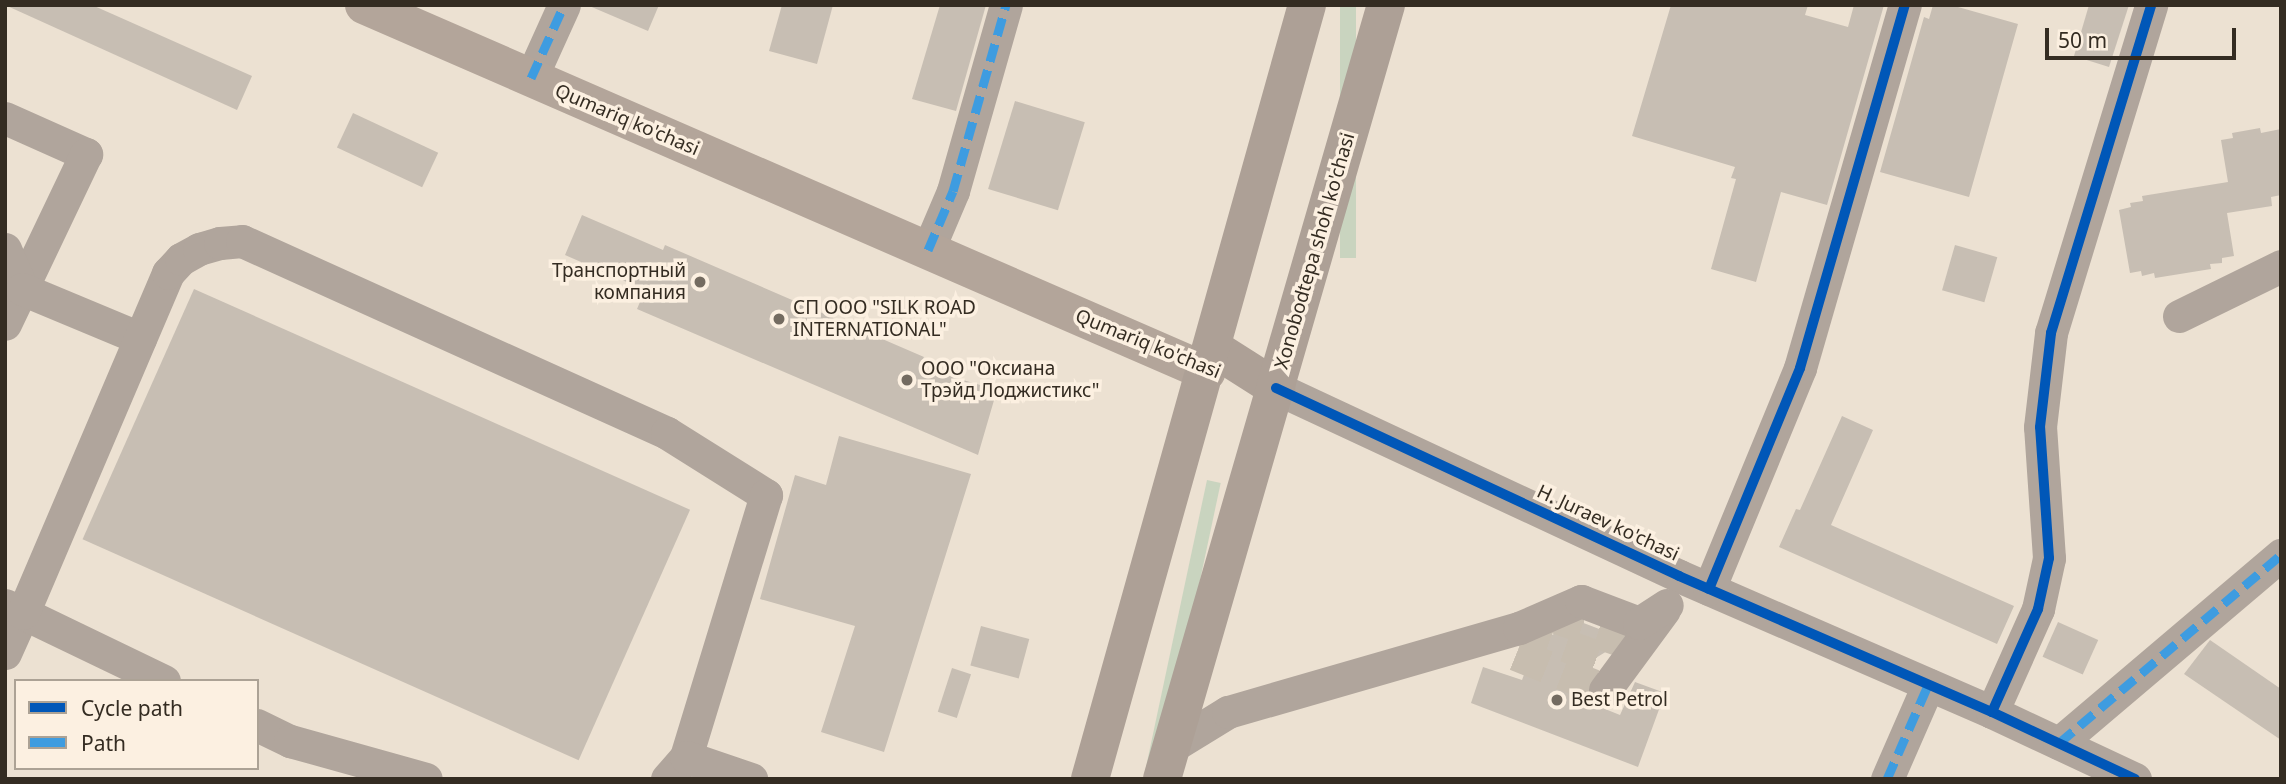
<!DOCTYPE html>
<html>
<head>
<meta charset="utf-8">
<style>
	body { margin:0 }
	#map { position:relative; width:2286px; height:784px; overflow:hidden; background:#ece1d2; font-family:"Noto Sans",sans-serif }
	div>[style] { position:absolute }
	[style*='--x'] { left:calc(var(--x)*1px); top:calc(var(--y)*1px); width:calc(var(--w)*1px); rotate:calc(var(--a)*1deg) }
	.green>* { inset:0; background:#c9d4bf; transform-origin:0 0 }
	.building>* { inset:0; background:#c7beb3; transform-origin:0 0 }
	.minor-tunnel>* { height:33px; margin-top:-16.5px; transform-origin:0; background:repeating-linear-gradient(90deg,#c7bdaf 0 33px,transparent 0 50px) }
	.minor>* { height:33px; margin:-16.5px; padding:0 16.5px; transform-origin:16.5px; border-radius:16.5px; background:#b0a59c }
	.major>* { height:38px; margin:-19px; padding:0 19px; transform-origin:19px; border-radius:19px; background:#b3a59a }
	.highway>* { height:38px; margin:-19px; padding:0 19px; transform-origin:19px; border-radius:19px; background:#ada096 }
	.quiet>* { height:9px; margin-top:-4.5px; transform-origin:0; background:repeating-linear-gradient(90deg,#3e9ce0 0 18px,transparent 0 27px) }
	.cycleway>* { height:10px; margin:-5px; padding:0 5px; transform-origin:5px; border-radius:5px; background:#0057b8 }
	.dots>* { width:19px; height:19px; translate:-50% -50%; box-sizing:border-box; border:4px solid #fcf0e1; border-radius:50% }
	span { translate:-50% -50%; white-space:nowrap; text-align:center; line-height:1.15; -webkit-text-stroke:7px #fcf0e1; paint-order:stroke }
	.street-label { font-size:19px; color:#342c22 }
	.poi-label { font-size:19px; color:#342c22 }
	.right { translate:-100% -50%; text-align:right }
	.left { translate:0 -50%; text-align:left }
	.frame { position:absolute; inset:0; border:7px solid #342c22; pointer-events:none }
	.legend { position:absolute; left:14px; top:679px; width:245px; height:91px; box-sizing:border-box; background:#fcf0e1; border:2px solid #aca295; margin:0; padding:9px 12px; list-style:none; font-size:21px; color:#342c22 }
	.legend li { display:flex; align-items:center; gap:14px; height:35px }
	.legend b { width:35px; border:2px solid #aca295 }
	.scale { position:absolute; left:2045px; top:28px; width:191px; height:32px; box-sizing:border-box; border:4px solid #342c22; border-top:0; padding-left:9px; font-size:21px; line-height:24px; white-space:nowrap; color:#342c22; -webkit-text-stroke:5px #fcf0e1; paint-order:stroke }
</style>
</head>
<body>
<div id="map">
	<div class="green">
		<div style="left:1340px;top:5px;width:16px;height:253px"></div>
		<div style="left:1207px;top:480px;width:14px;height:312px;rotate:12deg"></div>
	</div>
	<div class="building">
		<div style="clip-path:polygon(5px 5px,92px 5px,252px 76px,237px 110px)"></div>
		<div style="clip-path:polygon(587px 5px,659px 5px,648px 31px)"></div>
		<div style="clip-path:polygon(782px 5px,833px 5px,817px 64px,769px 51px)"></div>
		<div style="clip-path:polygon(940px 5px,986px 5px,956px 111px,912px 99px)"></div>
		<div style="clip-path:polygon(1671px 5px,1808px 5px,1805px 15px,1848px 27px,1854px 5px,1884px 5px,1827px 205px,1781px 192px,1756px 282px,1711px 269px,1736px 179px,1731px 178px,1735px 167px,1632px 136px)"></div>
		<div style="clip-path:polygon(1933px 5px,1951px 5px,2018px 24px,1969px 197px,1880px 172px,1924px 17px,1929px 19px)"></div>
		<div style="clip-path:polygon(2089px 5px,2129px 5px,2109px 67px,2074px 56px)"></div>
		<div style="left:1015px;top:101px;width:73px;height:92px;rotate:17deg"></div>
		<div style="left:353px;top:113px;width:94px;height:38px;rotate:25deg"></div>
		<div style="clip-path:polygon(2260px 128px,2261px 133px,2281px 129px,2281px 195px,2271px 197px,2272px 206px,2227px 213px,2234px 256px,2222px 258px,2222px 263px,2210px 264px,2211px 269px,2155px 278px,2154px 273px,2142px 276px,2141px 271px,2130px 273px,2119px 210px,2131px 207px,2130px 203px,2143px 201px,2142px 196px,2228px 182px,2221px 140px,2233px 138px,2232px 133px)"></div>
		<div style="clip-path:polygon(582px 215px,663px 250px,665px 245px,924px 357px,919px 367px,997px 390px,978px 455px,637px 309px,645px 290px,565px 255px)"></div>
		<div style="left:1955px;top:245px;width:44px;height:47px;rotate:16deg"></div>
		<div style="left:194px;top:289px;width:543px;height:274px;rotate:24deg"></div>
		<div style="clip-path:polygon(1842px 416px,1873px 430px,1831px 525px,2014px 606px,1997px 644px,1779px 547px,1796px 509px,1800px 510px)"></div>
		<div style="clip-path:polygon(839px 436px,971px 474px,884px 752px,821px 732px,855px 626px,760px 599px,795px 475px,826px 485px)"></div>
		<div style="clip-path:polygon(1581px 622px,1620px 637px,1612px 648px,1586px 664px,1592px 666px,1580px 699px,1620px 715px,1635px 682px,1665px 693px,1638px 767px,1471px 703px,1483px 667px,1522px 680px,1536px 642px)"></div>
		<div style="left:2058px;top:622px;width:44px;height:38px;rotate:24deg"></div>
		<div style="left:981px;top:626px;width:50px;height:41px;rotate:15deg"></div>
		<div style="clip-path:polygon(2210px 640px,2281px 689px,2281px 740px,2184px 674px)"></div>
		<div style="left:952px;top:668px;width:20px;height:46px;rotate:18deg"></div>
	</div>
	<div class="minor-tunnel">
		<div style="--x:1551;--y:615;--w:92;--a:19.6"></div>
		<div style="--x:1519;--y:628;--w:111;--a:20.1"></div>
		<div style="--x:1516;--y:654;--w:96;--a:22"></div>
	</div>
	<div class="minor">
		<div style="--x:531;--y:78;--w:80;--a:-65.7"></div>
		<div style="--x:5;--y:118;--w:89;--a:24"></div>
		<div style="--x:86;--y:154;--w:188;--a:115.5"></div>
		<div style="--x:5;--y:249;--w:43;--a:67"></div>
		<div style="--x:22;--y:289;--w:128;--a:22.6"></div>
		<div style="--x:928;--y:250;--w:64;--a:-67"></div>
		<div style="--x:953;--y:191;--w:193;--a:-74.1"></div>
		<div style="--x:2179;--y:316;--w:114;--a:-26.1"></div>
		<div style="--x:1276;--y:388;--w:445;--a:25"></div>
		<div style="--x:1679;--y:576;--w:341;--a:23.5"></div>
		<div style="--x:1992;--y:712;--w:158;--a:25.1"></div>
		<div style="--x:1709;--y:589;--w:239;--a:-67.6"></div>
		<div style="--x:1800;--y:368;--w:378;--a:-73.9"></div>
		<div style="--x:5;--y:605;--w:20;--a:24"></div>
		<div style="--x:23;--y:613;--w:44;--a:114.2"></div>
		<div style="--x:164;--y:681;--w:157;--a:-154.3"></div>
		<div style="--x:23;--y:613;--w:370;--a:-66.9"></div>
		<div style="--x:168;--y:273;--w:19;--a:-47"></div>
		<div style="--x:181;--y:259;--w:21;--a:-29"></div>
		<div style="--x:199;--y:249;--w:22;--a:-16"></div>
		<div style="--x:220;--y:243;--w:22;--a:-5"></div>
		<div style="--x:242;--y:241;--w:466;--a:24.3"></div>
		<div style="--x:667;--y:433;--w:117;--a:32.1"></div>
		<div style="--x:766;--y:495;--w:274;--a:107"></div>
		<div style="--x:686;--y:757;--w:29;--a:131"></div>
		<div style="--x:1605;--y:690;--w:99;--a:-53.6"></div>
		<div style="--x:1992;--y:712;--w:113;--a:-65.9"></div>
		<div style="--x:2038;--y:609;--w:52;--a:-77.8"></div>
		<div style="--x:2049;--y:558;--w:131;--a:-93.9"></div>
		<div style="--x:2040;--y:427;--w:95;--a:-83.3"></div>
		<div style="--x:2051;--y:333;--w:343;--a:-73"></div>
		<div style="--x:257;--y:725;--w:37;--a:26"></div>
		<div style="--x:290;--y:741;--w:141;--a:15.6"></div>
		<div style="--x:2059;--y:743;--w:291;--a:-40.3"></div>
		<div style="--x:1171;--y:747;--w:67;--a:-31.6"></div>
		<div style="--x:1228;--y:712;--w:303;--a:-16.1"></div>
		<div style="--x:1519;--y:628;--w:68;--a:-23.5"></div>
		<div style="--x:1581;--y:601;--w:62;--a:20.8"></div>
		<div style="--x:1639;--y:623;--w:33;--a:-33"></div>
		<div style="--x:686;--y:757;--w:69;--a:18.7"></div>
		<div style="--x:1887;--y:779;--w:103;--a:-66.4"></div>
	</div>
	<div class="major">
		<div style="--x:364;--y:5;--w:919;--a:23.53"></div>
	</div>
	<div class="highway">
		<div style="--x:1213;--y:348;--w:75;--a:32.4"></div>
		<div style="--x:1090;--y:779;--w:804;--a:-74.34"></div>
		<div style="--x:1162;--y:779;--w:806;--a:-73.86"></div>
	</div>
	<div class="quiet">
		<div style="--x:531;--y:78;--w:80;--a:-65.7"></div>
		<div style="--x:928;--y:250;--w:64;--a:-67"></div>
		<div style="--x:953;--y:191;--w:193;--a:-74.1"></div>
		<div style="--x:2059;--y:743;--w:291;--a:-40.3"></div>
		<div style="--x:1887;--y:779;--w:103;--a:-66.4"></div>
	</div>
	<div class="cycleway">
		<div style="--x:1276;--y:388;--w:445;--a:25"></div>
		<div style="--x:1679;--y:576;--w:341;--a:23.5"></div>
		<div style="--x:1992;--y:712;--w:158;--a:25.1"></div>
		<div style="--x:1709;--y:589;--w:239;--a:-67.6"></div>
		<div style="--x:1800;--y:368;--w:378;--a:-73.9"></div>
		<div style="--x:1992;--y:712;--w:113;--a:-65.9"></div>
		<div style="--x:2038;--y:609;--w:52;--a:-77.8"></div>
		<div style="--x:2049;--y:558;--w:131;--a:-93.9"></div>
		<div style="--x:2040;--y:427;--w:95;--a:-83.3"></div>
		<div style="--x:2051;--y:333;--w:343;--a:-73"></div>
	</div>
	<div class="dots">
		<div style="left:700px;top:282px;background:#746b60"></div>
		<div style="left:779px;top:319px;background:#746b60"></div>
		<div style="left:907px;top:380px;background:#746b60"></div>
		<div style="left:1557px;top:700px;background:#746b60"></div>
	</div>
	<div class="street-label">
		<span style="left:627px;top:120px;rotate:23deg">Qumariq ko'chasi</span>
		<span style="left:1315px;top:251px;rotate:-74deg">Xonobodtepa shoh ko'chasi</span>
		<span style="left:1148px;top:344px;rotate:22deg">Qumariq ko'chasi</span>
		<span style="left:1608px;top:523px;rotate:25deg">H. Juraev ko'chasi</span>
	</div>
	<div class="poi-label">
		<span class="right" style="left:686px;top:282px">Транспортный<br>компания</span>
		<span class="left" style="left:793px;top:319px">СП ООО "SILK ROAD<br>INTERNATIONAL"</span>
		<span class="left" style="left:921px;top:380px">ООО "Оксиана<br>Трэйд Лоджистикс"</span>
		<span class="left" style="left:1571px;top:700px">Best Petrol</span>
	</div>
	<div class="frame"></div>
	<ul class="legend">
	<li><b style="height:9px;background:#0057b8"></b>Cycle path</li>
	<li><b style="height:9px;background:#3e9ce0"></b>Path</li>
	</ul>
	<div class="scale">50 m</div>
</div>
</body>
</html>
